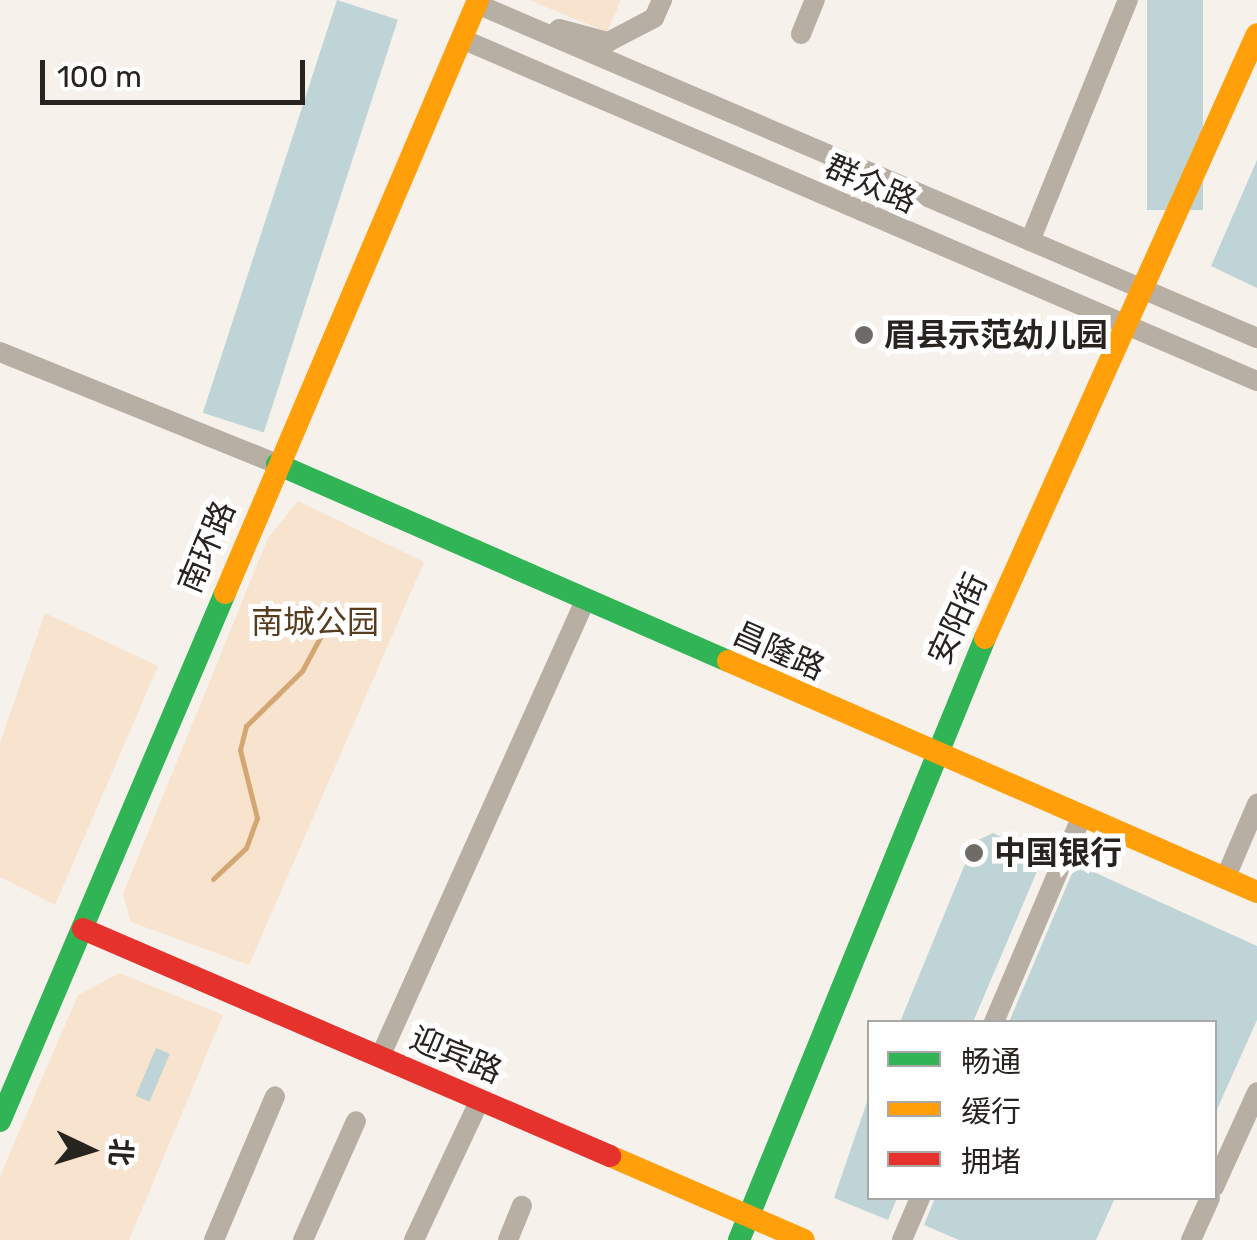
<!DOCTYPE html>
<html>
<head>
<meta charset="utf-8">
<style>
	body { margin:0 }
	#map { position:relative; width:1257px; height:1240px; overflow:hidden; background:#f6f1eb; font-family:Rubik,"Noto Sans SC",sans-serif }
	div>[style] { position:absolute }
	[style*='--x'] { left:calc(var(--x)*1px); top:calc(var(--y)*1px); width:calc(var(--w)*1px); rotate:calc(var(--a)*1deg) }
	.green>* { inset:0; background:#f7e3ce }
	.stream>* { height:5px; margin:-2.5px; padding:0 2.5px; transform-origin:2.5px; border-radius:2.5px; background:#d4a672 }
	.building>* { inset:0; background:#bed4d6; transform-origin:0 0 }
	.street>* { height:20px; margin:-10px; padding:0 10px; transform-origin:10px; border-radius:10px; background:#b7aea4 }
	.fast>* { height:22px; margin:-11px; padding:0 11px; transform-origin:11px; border-radius:11px; background:#30b455 }
	.slow>* { height:22px; margin:-11px; padding:0 11px; transform-origin:11px; border-radius:11px; background:#ff9f0a }
	.jam>* { height:22px; margin:-11px; padding:0 11px; transform-origin:11px; border-radius:11px; background:#e5322d }
	.dots>* { width:28px; height:28px; translate:-50% -50%; box-sizing:border-box; border:5px solid #fff; border-radius:50% }
	span { translate:-50% -50%; white-space:nowrap; text-align:center; line-height:1.15; -webkit-text-stroke:10px #fff; paint-order:stroke }
	.street-label { font-size:32px; color:#272420 }
	.poi-label { font-size:32px; color:#272420; font-weight:700 }
	.left { translate:0 -50%; text-align:left }
	.park-label { font-size:32px; color:#573c1e }
	.legend { position:absolute; left:867px; top:1020px; width:350px; height:180px; box-sizing:border-box; background:#fff; border:2px solid #a9a7a6; margin:0; padding:12px 18px; list-style:none; font-size:30px; color:#272420 }
	.legend li { display:flex; align-items:center; gap:20px; height:50px }
	.legend b { width:50px; border:2px solid #a9a7a6 }
	.north { position:absolute; left:40px; top:1100px; width:100px; height:100px; -webkit-text-stroke:8px #fff; paint-order:stroke; rotate:94deg; font-size:28px; font-weight:700; line-height:40px; text-align:center; color:#272420 }
	.north::after { content:''; display:block; margin:auto; width:35px; height:45px; background:#272420; clip-path:polygon(50% 0,100% 100%,50% 72%,0 100%) }
	.scale { position:absolute; left:40px; top:60px; width:265px; height:45px; box-sizing:border-box; border:5px solid #272420; border-top:0; padding-left:12px; font-size:30px; line-height:35px; white-space:nowrap; color:#272420; -webkit-text-stroke:8px #fff; paint-order:stroke }
</style>
</head>
<body>
<div id="map">
	<div class="green">
		<div style="clip-path:polygon(529px 0,621px 0,607px 32px)"></div>
		<div style="clip-path:polygon(298px 501px,424px 562px,249px 965px,131px 922px,123px 894px,268px 538px)"></div>
		<div style="clip-path:polygon(45px 613px,158px 666px,55px 905px,0 877px,0 743px)"></div>
		<div style="clip-path:polygon(120px 973px,223px 1015px,129px 1240px,0 1240px,0 1176px,78px 995px)"></div>
	</div>
	<div class="stream">
		<div style="--x:213;--y:879;--w:45;--a:-43.2"></div>
		<div style="--x:246;--y:848;--w:32;--a:-70"></div>
		<div style="--x:257;--y:818;--w:70;--a:-104"></div>
		<div style="--x:240;--y:750;--w:25;--a:-76"></div>
		<div style="--x:246;--y:726;--w:78;--a:-44.5"></div>
		<div style="--x:302;--y:671;--w:47;--a:-61.8"></div>
	</div>
	<div class="building">
		<div style="left:337px;top:0;width:64px;height:434px;rotate:18deg"></div>
		<div style="left:1147px;top:0;width:56px;height:210px"></div>
		<div style="clip-path:polygon(1257px 160px,1257px 288px,1211px 266px)"></div>
		<div style="clip-path:polygon(993px 833px,1043px 857px,973px 1022px,900px 1022px,974px 842px)"></div>
		<div style="clip-path:polygon(1076px 864px,1257px 946px,1257px 1020px,1214px 1116px,1214px 1022px,1009px 1022px)"></div>
		<div style="left:156px;top:1048px;width:15px;height:52px;rotate:23deg"></div>
		<div style="clip-path:polygon(869px 1096px,870px 1198px,897px 1198px,888px 1220px,834px 1198px)"></div>
		<div style="clip-path:polygon(935px 1198px,1115px 1198px,1096px 1240px,959px 1240px,924px 1225px)"></div>
	</div>
	<div class="street">
		<div style="--x:477;--y:4;--w:849;--a:23.18"></div>
		<div style="--x:559;--y:29;--w:51;--a:14.9"></div>
		<div style="--x:608;--y:42;--w:52;--a:-27.6"></div>
		<div style="--x:654;--y:18;--w:20;--a:-66"></div>
		<div style="--x:801;--y:34;--w:37;--a:-68"></div>
		<div style="--x:462;--y:39;--w:865;--a:23.28"></div>
		<div style="--x:1030;--y:241;--w:260;--a:-67.9"></div>
		<div style="--x:0;--y:352;--w:299;--a:22"></div>
		<div style="--x:1225;--y:879;--w:82;--a:-66.9"></div>
		<div style="--x:994;--y:1022;--w:222;--a:-66.9"></div>
		<div style="--x:380;--y:1057;--w:500;--a:-65.8"></div>
		<div style="--x:1214;--y:1187;--w:104;--a:-65.6"></div>
		<div style="--x:214;--y:1240;--w:156;--a:-67"></div>
		<div style="--x:303;--y:1240;--w:130;--a:-66"></div>
		<div style="--x:414;--y:1240;--w:155;--a:-64.8"></div>
		<div style="--x:508;--y:1240;--w:37;--a:-68"></div>
		<div style="--x:902;--y:1240;--w:46;--a:-66.8"></div>
		<div style="--x:1191;--y:1240;--w:46;--a:-65.7"></div>
	</div>
	<div class="fast">
		<div style="--x:277;--y:464;--w:492;--a:23.6"></div>
		<div style="--x:0;--y:1121;--w:574;--a:-66.92"></div>
		<div style="--x:739;--y:1240;--w:650;--a:-67.77"></div>
	</div>
	<div class="slow">
		<div style="--x:225;--y:593;--w:645;--a:-66.89"></div>
		<div style="--x:985;--y:638;--w:662;--a:-65.76"></div>
		<div style="--x:728;--y:661;--w:577;--a:23.59"></div>
		<div style="--x:610;--y:1156;--w:211;--a:23.4"></div>
	</div>
	<div class="jam">
		<div style="--x:83;--y:929;--w:574;--a:23.3"></div>
	</div>
	<div class="dots">
		<div style="left:864px;top:335px;background:#6f6c67"></div>
		<div style="left:974px;top:853px;background:#6f6c67"></div>
	</div>
	<div class="street-label">
		<span style="left:871px;top:184px;rotate:24deg">群众路</span>
		<span style="left:207px;top:547px;rotate:-67deg">南环路</span>
		<span style="left:958px;top:619px;rotate:-65deg">安阳街</span>
		<span style="left:779px;top:651px;rotate:24deg">昌隆路</span>
		<span style="left:456px;top:1055px;rotate:23deg">迎宾路</span>
	</div>
	<div class="poi-label">
		<span class="left" style="left:884px;top:335px">眉县示范幼儿园</span>
		<span class="left" style="left:994px;top:853px">中国银行</span>
	</div>
	<div class="park-label">
		<span style="left:315px;top:622px">南城公园</span>
	</div>
	<ul class="legend">
	<li><b style="height:12px;background:#30b455"></b>畅通</li>
	<li><b style="height:12px;background:#ff9f0a"></b>缓行</li>
	<li><b style="height:12px;background:#e5322d"></b>拥堵</li>
	</ul>
	<div class="north">北</div>
	<div class="scale">100 m</div>
</div>
</body>
</html>
